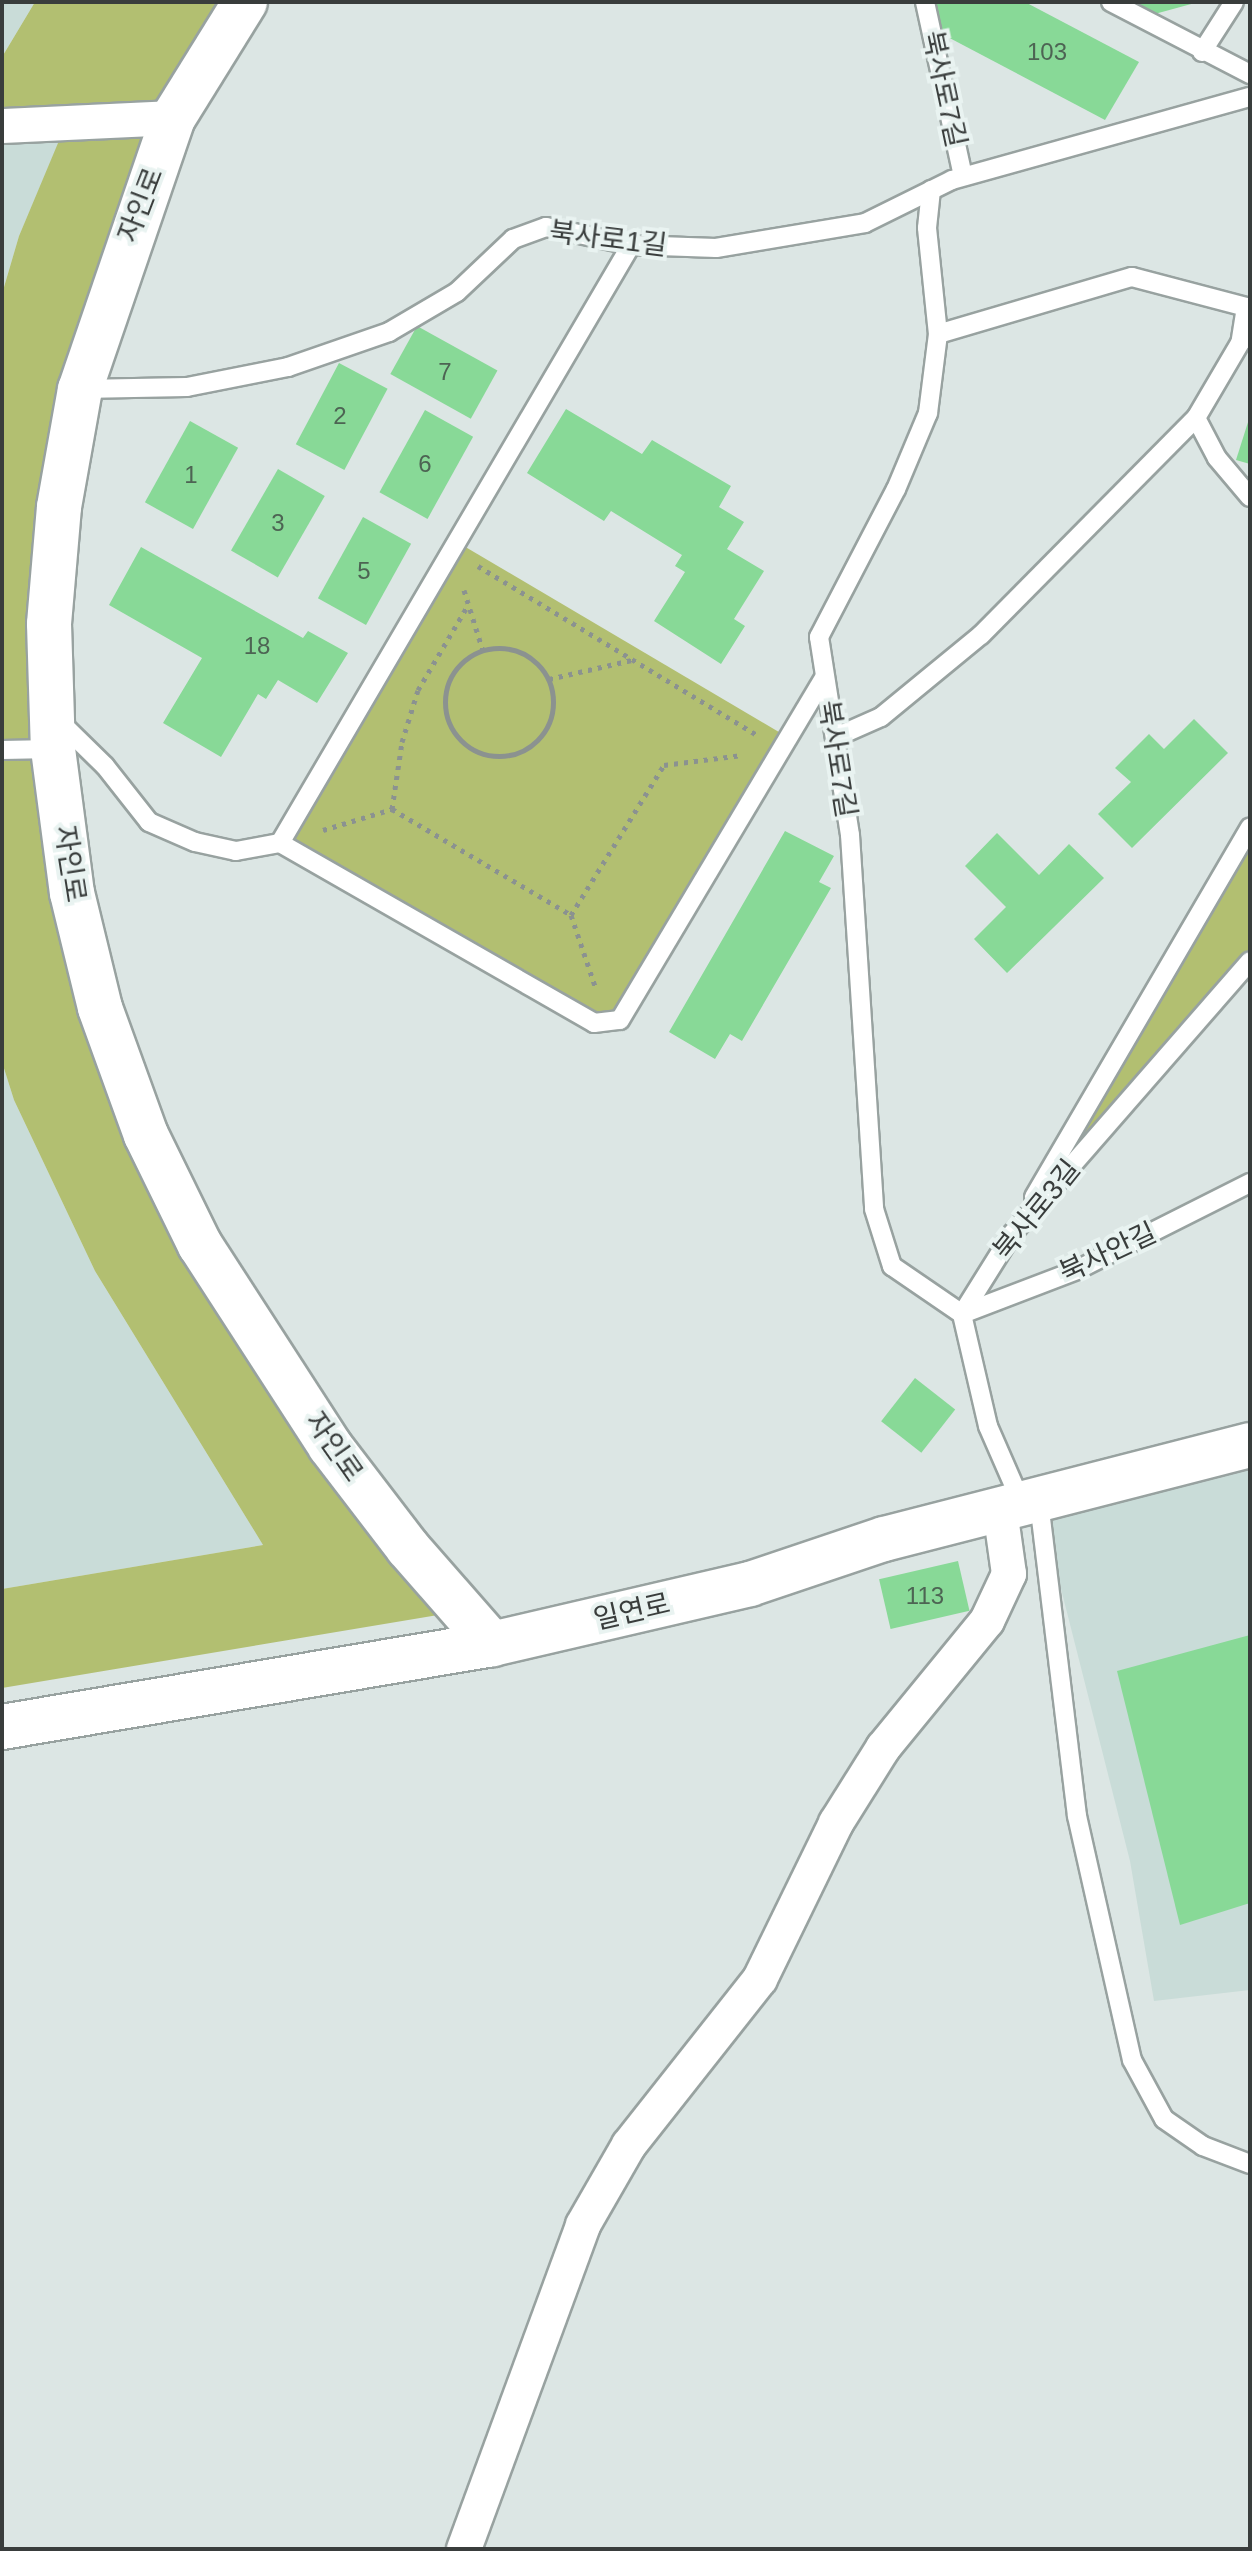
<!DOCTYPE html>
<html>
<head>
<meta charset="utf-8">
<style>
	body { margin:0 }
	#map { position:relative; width:1252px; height:2551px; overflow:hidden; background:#dce6e4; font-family:Helvetica,"Noto Sans KR",sans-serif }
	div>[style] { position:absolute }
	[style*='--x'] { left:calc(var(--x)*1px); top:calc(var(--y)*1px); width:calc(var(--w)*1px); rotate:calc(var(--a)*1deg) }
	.built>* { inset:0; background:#c9dcd8 }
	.green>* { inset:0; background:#b2bf71 }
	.building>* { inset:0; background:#88d997; transform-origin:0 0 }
	.path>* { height:5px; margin-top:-2.5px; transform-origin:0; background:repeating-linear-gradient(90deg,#8b9290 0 4px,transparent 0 10px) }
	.path>.ring { margin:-2.5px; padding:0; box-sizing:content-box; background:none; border:5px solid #8b9290; border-radius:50% }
	.roads { filter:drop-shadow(2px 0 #98a2a0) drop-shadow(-2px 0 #98a2a0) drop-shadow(0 2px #98a2a0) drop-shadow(0 -2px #98a2a0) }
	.service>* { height:18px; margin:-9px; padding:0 9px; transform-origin:9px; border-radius:9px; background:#fff }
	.minor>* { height:34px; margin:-17px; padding:0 17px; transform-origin:17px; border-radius:17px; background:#fff }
	.tertiary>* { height:44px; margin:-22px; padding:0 22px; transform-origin:22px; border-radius:22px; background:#fff }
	span { translate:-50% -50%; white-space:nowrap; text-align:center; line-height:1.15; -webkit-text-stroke:8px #e9f3f1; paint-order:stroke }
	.number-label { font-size:24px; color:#4d6453 }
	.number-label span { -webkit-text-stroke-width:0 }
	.street-label { font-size:28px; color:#393d3c }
	.frame { position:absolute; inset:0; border:4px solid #393d3c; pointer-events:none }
</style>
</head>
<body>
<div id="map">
	<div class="built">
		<div style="clip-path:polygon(2px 2px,35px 2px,2px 57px)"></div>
		<div style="clip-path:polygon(67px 123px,19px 236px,2px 294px,2px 126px)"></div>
		<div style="clip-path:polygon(2px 1062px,14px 1100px,95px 1271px,263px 1545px,2px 1589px)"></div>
		<div style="clip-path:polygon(1250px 1445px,1250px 1990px,1154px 2001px,1130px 1861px,1039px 1502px)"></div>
	</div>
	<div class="green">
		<div style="clip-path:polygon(35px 2px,243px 2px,80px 389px,51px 713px,146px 1135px,462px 1611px,2px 1688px,2px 1589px,263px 1545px,95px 1271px,14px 1100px,2px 1062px,2px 294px,19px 236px,66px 124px,2px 126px,2px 57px)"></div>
		<div style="clip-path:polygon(457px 542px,789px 738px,620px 1020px,594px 1023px,280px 843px)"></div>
		<div style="clip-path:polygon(1250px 828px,1250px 961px,1012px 1234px)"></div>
	</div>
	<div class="building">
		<div style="clip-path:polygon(936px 2px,1025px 2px,1139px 62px,1105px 120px,942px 34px)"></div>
		<div style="clip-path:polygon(1129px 2px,1194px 2px,1195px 3px,1151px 15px)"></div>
		<div style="left:417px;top:326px;width:92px;height:55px;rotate:29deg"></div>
		<div style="left:339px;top:363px;width:55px;height:92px;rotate:28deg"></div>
		<div style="clip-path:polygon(566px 409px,642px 454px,652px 440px,731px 486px,719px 507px,744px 522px,727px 549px,764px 571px,734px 619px,745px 626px,721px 664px,654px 621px,685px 572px,675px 566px,682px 555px,611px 511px,604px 521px,527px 473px)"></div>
		<div style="left:425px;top:410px;width:55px;height:94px;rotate:29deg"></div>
		<div style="clip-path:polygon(1249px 419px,1250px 419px,1250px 464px,1236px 460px)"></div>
		<div style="left:190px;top:421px;width:55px;height:93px;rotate:29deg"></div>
		<div style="left:278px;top:469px;width:54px;height:94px;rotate:30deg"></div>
		<div style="left:363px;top:517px;width:55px;height:93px;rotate:29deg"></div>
		<div style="clip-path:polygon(141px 547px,303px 638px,308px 631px,348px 653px,317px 703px,278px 680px,266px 699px,258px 694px,221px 757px,163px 723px,202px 658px,109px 605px)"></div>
		<div style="clip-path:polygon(1194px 719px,1228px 753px,1132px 848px,1098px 814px,1131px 782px,1115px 768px,1149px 734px,1164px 749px)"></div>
		<div style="clip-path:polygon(785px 831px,834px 856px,819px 882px,831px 888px,742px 1041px,730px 1034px,715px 1059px,669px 1032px)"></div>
		<div style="clip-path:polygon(997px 833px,1039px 875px,1069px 844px,1104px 878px,1007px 973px,974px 939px,1006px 907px,965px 866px)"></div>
		<div style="left:915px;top:1378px;width:51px;height:55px;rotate:38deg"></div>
		<div style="left:958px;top:1561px;width:51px;height:81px;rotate:77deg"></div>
		<div style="clip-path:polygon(1250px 1635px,1250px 1903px,1180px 1925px,1117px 1671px)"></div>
	</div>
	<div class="path">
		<div style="--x:478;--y:566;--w:326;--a:31.2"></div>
		<div style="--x:464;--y:590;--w:64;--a:72.7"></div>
		<div class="ring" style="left:445px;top:648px;width:103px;height:103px"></div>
		<div style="--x:549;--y:679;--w:85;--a:-12.9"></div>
		<div style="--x:392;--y:809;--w:68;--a:-81.5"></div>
		<div style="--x:402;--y:742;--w:54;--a:-72.9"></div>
		<div style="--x:418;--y:690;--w:99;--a:-59.5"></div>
		<div style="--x:323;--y:830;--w:72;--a:-16.9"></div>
		<div style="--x:392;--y:809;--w:208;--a:30.6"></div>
		<div style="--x:571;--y:915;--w:176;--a:-58.2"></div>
		<div style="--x:664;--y:765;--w:79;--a:-7.3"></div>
		<div style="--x:571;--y:915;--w:75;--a:71.3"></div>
	</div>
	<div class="roads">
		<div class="service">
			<div style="--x:925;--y:2;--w:178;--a:77.7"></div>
			<div style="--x:1111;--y:2;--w:157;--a:27.4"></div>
			<div style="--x:1202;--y:52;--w:59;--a:-57.4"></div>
			<div style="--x:931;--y:190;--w:38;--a:96"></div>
			<div style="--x:927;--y:228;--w:107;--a:84.1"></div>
			<div style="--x:938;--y:334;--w:80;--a:97.2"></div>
			<div style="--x:928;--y:413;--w:82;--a:112.8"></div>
			<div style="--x:896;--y:489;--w:167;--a:117.5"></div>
			<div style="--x:819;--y:637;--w:200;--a:81.1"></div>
			<div style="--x:850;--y:835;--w:375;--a:86.3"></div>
			<div style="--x:874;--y:1209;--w:60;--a:72.5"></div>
			<div style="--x:892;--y:1266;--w:85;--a:34.4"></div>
			<div style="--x:631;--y:245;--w:693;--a:120.41"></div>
			<div style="--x:280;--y:843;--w:362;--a:29.8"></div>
			<div style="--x:594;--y:1023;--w:26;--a:-7"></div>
			<div style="--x:620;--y:1020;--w:397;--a:-59.2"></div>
			<div style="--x:938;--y:334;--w:202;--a:-16.4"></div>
			<div style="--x:1132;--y:277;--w:118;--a:14.7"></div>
			<div style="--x:1246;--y:307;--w:36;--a:99"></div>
			<div style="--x:1240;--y:343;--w:87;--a:120.4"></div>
			<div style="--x:1196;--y:418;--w:45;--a:62.3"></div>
			<div style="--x:1217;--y:458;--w:51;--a:49.8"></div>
			<div style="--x:81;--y:389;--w:106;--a:-1.1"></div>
			<div style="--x:187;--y:387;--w:103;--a:-11.2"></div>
			<div style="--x:288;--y:367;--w:107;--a:-19.1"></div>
			<div style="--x:389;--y:332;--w:79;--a:-30.5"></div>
			<div style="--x:457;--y:292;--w:77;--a:-43.4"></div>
			<div style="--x:513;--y:239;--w:35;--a:-20"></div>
			<div style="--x:546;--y:227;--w:87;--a:12"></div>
			<div style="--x:631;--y:245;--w:85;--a:2"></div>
			<div style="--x:716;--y:248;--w:151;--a:-9.5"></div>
			<div style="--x:865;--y:223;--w:97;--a:-26.3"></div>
			<div style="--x:952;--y:180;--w:309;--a:-15.6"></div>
			<div style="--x:59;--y:721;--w:64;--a:44.4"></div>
			<div style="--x:105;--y:766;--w:71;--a:51.8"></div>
			<div style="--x:149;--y:822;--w:50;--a:23.5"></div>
			<div style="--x:195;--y:842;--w:42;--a:12.4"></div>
			<div style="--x:236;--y:851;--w:45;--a:-10.3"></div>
			<div style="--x:838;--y:736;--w:47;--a:-23.8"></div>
			<div style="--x:881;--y:717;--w:129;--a:-39.4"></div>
			<div style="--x:981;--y:635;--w:305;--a:-45.3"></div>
			<div style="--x:2;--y:750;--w:51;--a:-1.1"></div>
			<div style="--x:1034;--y:1197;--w:428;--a:-59.7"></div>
			<div style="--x:962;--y:1314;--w:123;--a:-20.9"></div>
			<div style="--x:1077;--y:1270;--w:194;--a:-26.7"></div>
			<div style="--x:1039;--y:1502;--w:316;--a:83.1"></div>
			<div style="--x:1077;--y:1816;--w:250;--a:77.3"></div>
			<div style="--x:1132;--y:2060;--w:67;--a:61.5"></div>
			<div style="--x:1164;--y:2119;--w:47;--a:34.7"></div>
			<div style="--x:1203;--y:2146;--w:50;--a:21"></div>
			<div style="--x:1022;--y:1504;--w:85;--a:-113.6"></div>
			<div style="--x:988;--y:1426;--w:115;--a:-103.1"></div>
			<div style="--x:962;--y:1314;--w:94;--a:-58"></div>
			<div style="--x:1012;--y:1234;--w:362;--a:-48.9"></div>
		</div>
		<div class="minor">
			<div style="--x:2;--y:126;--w:171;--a:-2.7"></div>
			<div style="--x:464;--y:2549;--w:345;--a:-69.8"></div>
			<div style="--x:583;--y:2225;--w:92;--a:-60.1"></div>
			<div style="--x:629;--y:2145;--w:211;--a:-51.7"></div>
			<div style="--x:760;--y:1979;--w:174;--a:-64"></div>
			<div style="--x:836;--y:1823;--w:89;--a:-57.9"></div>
			<div style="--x:883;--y:1748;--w:164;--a:-50.7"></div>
			<div style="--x:987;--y:1621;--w:52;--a:-64.9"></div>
			<div style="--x:1009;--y:1574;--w:65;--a:-98"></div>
		</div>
		<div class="tertiary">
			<div style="--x:245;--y:2;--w:137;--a:121.8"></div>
			<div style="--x:173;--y:118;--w:287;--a:108.9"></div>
			<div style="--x:80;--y:389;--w:120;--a:100.1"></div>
			<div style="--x:59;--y:507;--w:117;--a:94.9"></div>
			<div style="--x:49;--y:624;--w:125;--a:88.2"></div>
			<div style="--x:53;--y:749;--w:145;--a:82.5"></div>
			<div style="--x:72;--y:893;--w:118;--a:76.3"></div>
			<div style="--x:100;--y:1008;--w:135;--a:70.1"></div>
			<div style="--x:146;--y:1135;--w:123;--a:63.9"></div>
			<div style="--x:200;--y:1245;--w:239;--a:57.1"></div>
			<div style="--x:330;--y:1446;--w:128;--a:52.6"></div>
			<div style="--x:408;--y:1548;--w:128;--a:48.8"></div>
			<div style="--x:2;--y:1727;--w:497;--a:-9.6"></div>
			<div style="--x:492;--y:1644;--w:265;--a:-13.1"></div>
			<div style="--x:750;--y:1584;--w:141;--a:-18.6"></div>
			<div style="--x:884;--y:1539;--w:378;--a:-14.4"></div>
		</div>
	</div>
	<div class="number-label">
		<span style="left:1047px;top:52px">103</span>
		<span style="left:445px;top:372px">7</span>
		<span style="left:340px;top:416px">2</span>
		<span style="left:425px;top:464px">6</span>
		<span style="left:191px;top:475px">1</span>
		<span style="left:278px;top:523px">3</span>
		<span style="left:364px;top:571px">5</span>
		<span style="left:257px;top:646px">18</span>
		<span style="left:925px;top:1596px">113</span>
	</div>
	<div class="street-label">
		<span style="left:944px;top:89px;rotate:78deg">북사로7길</span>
		<span style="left:141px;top:205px;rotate:-69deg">자인로</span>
		<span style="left:608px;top:239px;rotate:7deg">북사로1길</span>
		<span style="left:837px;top:759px;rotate:81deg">북사로7길</span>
		<span style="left:70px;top:864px;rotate:81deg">자인로</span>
		<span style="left:1037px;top:1210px;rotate:-51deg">북사로3길</span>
		<span style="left:1108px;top:1253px;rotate:-25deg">북사안길</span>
		<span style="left:334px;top:1447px;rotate:55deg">자인로</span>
		<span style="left:632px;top:1612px;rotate:-13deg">일연로</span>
	</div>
	<div class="frame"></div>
</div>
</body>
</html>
